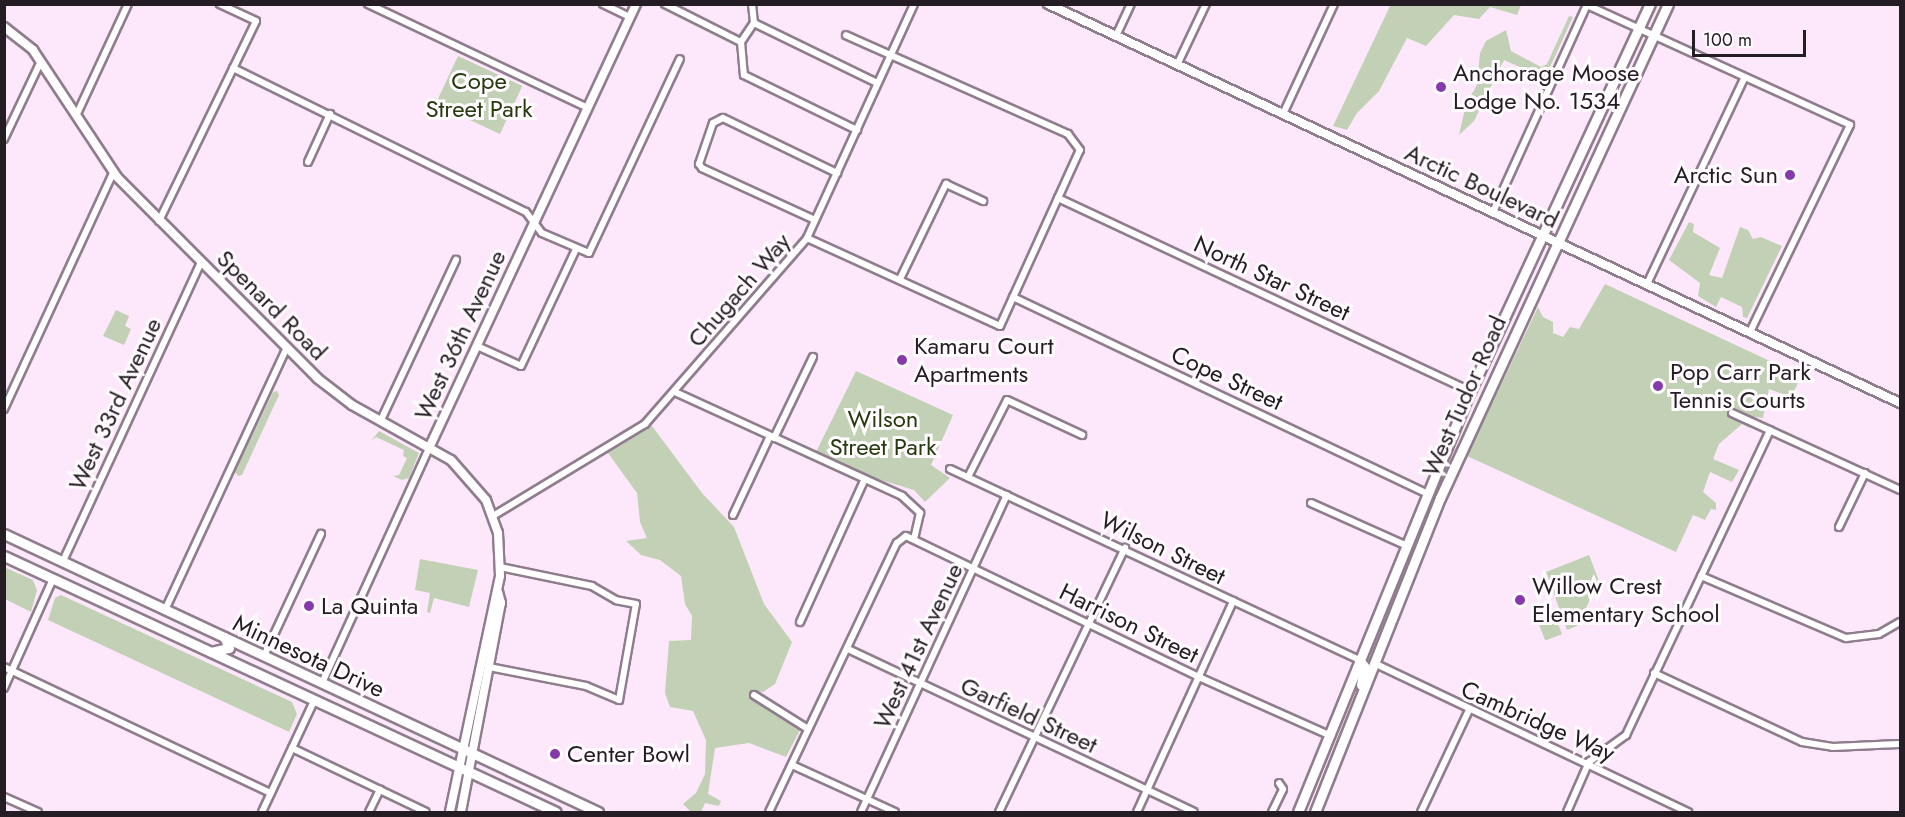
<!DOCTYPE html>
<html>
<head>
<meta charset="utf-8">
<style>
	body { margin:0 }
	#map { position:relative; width:1905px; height:817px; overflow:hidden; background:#fce8fa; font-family:Jost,sans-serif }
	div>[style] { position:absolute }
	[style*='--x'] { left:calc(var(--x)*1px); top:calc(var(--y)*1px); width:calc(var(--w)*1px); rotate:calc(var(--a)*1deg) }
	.green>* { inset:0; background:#c2d1b6; transform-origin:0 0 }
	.roads { filter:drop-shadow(2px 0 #8f7d8d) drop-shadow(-2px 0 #8f7d8d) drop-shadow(0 2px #8f7d8d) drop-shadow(0 -2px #8f7d8d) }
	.street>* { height:6px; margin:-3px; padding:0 3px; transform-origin:3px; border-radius:3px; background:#fff }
	.secondary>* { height:8px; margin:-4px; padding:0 4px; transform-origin:4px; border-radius:4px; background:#fff }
	.primary>* { height:9px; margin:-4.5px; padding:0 4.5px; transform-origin:4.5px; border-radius:4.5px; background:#fff }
	.dots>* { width:16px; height:16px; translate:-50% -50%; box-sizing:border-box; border:3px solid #fffbfe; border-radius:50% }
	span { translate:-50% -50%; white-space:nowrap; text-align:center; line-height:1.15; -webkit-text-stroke:6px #fffbfe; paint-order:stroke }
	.poi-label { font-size:24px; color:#241d23 }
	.left { translate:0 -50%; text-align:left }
	.right { translate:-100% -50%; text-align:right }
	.park-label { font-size:24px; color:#263b0d }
	.street-label { font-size:24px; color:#241d23 }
	.frame { position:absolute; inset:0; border:6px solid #241d23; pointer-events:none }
	.scale { position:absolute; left:1692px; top:30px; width:114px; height:27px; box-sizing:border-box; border:3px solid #241d23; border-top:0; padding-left:8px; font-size:18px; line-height:21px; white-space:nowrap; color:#241d23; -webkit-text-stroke:4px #fffbfe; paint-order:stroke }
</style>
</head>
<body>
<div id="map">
	<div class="green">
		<div style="clip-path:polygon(1391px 4px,1521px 5px,1517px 15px,1490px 7px,1479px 19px,1454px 15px,1426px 46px,1407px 38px,1379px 91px,1357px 113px,1347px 130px,1333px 126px)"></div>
		<div style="clip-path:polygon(1569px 16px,1573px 17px,1545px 78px,1504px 60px,1474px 121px,1459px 135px,1466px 104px,1477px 85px,1480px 53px,1486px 41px,1506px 30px,1511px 51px,1541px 67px,1547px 64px)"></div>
		<div style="left:458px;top:56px;width:71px;height:53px;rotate:25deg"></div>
		<div style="clip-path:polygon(1689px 222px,1694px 224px,1693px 232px,1720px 248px,1709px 275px,1722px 278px,1740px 227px,1748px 230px,1753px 239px,1761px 237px,1782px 246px,1747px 318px,1743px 317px,1742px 307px,1721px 297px,1716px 307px,1698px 296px,1700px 283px,1669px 260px)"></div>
		<div style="clip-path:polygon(1605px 284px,1791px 371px,1799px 381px,1791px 397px,1769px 389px,1763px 418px,1755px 417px,1750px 428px,1742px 424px,1719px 444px,1713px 459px,1739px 470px,1732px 482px,1710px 472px,1703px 492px,1716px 503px,1716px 510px,1711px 509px,1705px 520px,1693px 515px,1676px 552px,1467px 456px,1538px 307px,1543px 317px,1553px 322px,1553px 333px,1563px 337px,1570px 327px,1579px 329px)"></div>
		<div style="clip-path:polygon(116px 310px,129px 316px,125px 326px,131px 329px,124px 345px,103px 336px)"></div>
		<div style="clip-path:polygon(856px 371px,953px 415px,931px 465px,950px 478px,925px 502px,914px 490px,867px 476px,816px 452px)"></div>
		<div style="clip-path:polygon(277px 391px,279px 395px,242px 475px,238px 476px,235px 472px,273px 392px)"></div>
		<div style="clip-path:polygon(652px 426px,702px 493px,734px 527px,764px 604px,792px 642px,775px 684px,763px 692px,751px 691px,750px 698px,800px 730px,786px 757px,749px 743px,715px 748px,708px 794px,721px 801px,719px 806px,705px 803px,701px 812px,691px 812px,683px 804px,696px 793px,705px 774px,706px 740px,693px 711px,670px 707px,665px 693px,669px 641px,691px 640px,692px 616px,685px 604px,681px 576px,660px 560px,641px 555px,626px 541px,647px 538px,640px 522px,637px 493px,608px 453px)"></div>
		<div style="clip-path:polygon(379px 431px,419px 453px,409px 478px,402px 480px,393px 476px,399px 475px,407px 458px,403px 456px,404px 450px,376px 437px,371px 441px)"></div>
		<div style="clip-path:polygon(1589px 555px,1599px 581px,1577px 626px,1567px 630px,1546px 572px)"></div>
		<div style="clip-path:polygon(420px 559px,478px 570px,469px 607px,434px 598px,430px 613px,427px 612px,430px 593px,415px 590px)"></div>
		<div style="clip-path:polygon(4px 567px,33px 580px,37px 590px,31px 612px,5px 599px)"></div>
		<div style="clip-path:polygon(61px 595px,292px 702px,297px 714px,289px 732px,48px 620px,55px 598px)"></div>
		<div style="left:1552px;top:608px;width:28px;height:18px;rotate:69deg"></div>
	</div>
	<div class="roads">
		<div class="street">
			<div style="--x:368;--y:4;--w:243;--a:25.3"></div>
			<div style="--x:603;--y:4;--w:30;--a:26"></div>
			<div style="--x:665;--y:4;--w:85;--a:26.6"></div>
			<div style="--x:741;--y:42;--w:33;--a:85"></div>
			<div style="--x:744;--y:75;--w:126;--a:26"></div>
			<div style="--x:754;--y:23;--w:137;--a:26"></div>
			<div style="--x:1116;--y:36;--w:35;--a:-65"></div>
			<div style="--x:741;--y:42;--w:23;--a:-56"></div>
			<div style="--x:754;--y:23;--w:19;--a:-96"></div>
			<div style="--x:1177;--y:65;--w:68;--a:-64.6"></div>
			<div style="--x:233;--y:68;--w:326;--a:26.2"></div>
			<div style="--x:526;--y:212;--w:26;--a:53"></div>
			<div style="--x:542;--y:233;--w:51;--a:23.1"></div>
			<div style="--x:589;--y:253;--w:214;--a:-64.9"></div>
			<div style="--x:1283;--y:114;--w:121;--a:-65.1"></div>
			<div style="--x:76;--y:116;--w:123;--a:-65.1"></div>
			<div style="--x:4;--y:139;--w:86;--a:-64.6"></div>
			<div style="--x:308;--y:162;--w:53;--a:-65.4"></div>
			<div style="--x:1058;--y:198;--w:455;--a:25.1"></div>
			<div style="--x:1493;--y:212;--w:227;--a:-65.6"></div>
			<div style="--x:1587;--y:5;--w:289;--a:24.5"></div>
			<div style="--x:1850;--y:125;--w:230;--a:115.8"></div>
			<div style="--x:815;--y:220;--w:124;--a:-155.3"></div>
			<div style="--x:702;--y:168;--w:5;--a:-127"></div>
			<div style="--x:699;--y:164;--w:43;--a:-71.1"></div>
			<div style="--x:713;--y:123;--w:11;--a:-27"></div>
			<div style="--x:723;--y:118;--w:127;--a:25.8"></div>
			<div style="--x:159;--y:221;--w:222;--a:-64.1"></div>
			<div style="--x:256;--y:21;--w:40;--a:-155"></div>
			<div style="--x:807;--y:238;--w:212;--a:24.5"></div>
			<div style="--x:1000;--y:326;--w:193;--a:-65.6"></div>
			<div style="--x:1080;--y:150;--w:20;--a:-127"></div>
			<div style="--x:1068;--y:134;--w:243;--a:-156"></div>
			<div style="--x:900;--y:279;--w:106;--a:-64.2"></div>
			<div style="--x:946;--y:184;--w:41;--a:24.7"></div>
			<div style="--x:1647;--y:284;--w:227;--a:-64.7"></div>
			<div style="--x:1013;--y:297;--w:457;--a:25.4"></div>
			<div style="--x:477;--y:346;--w:48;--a:24.4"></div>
			<div style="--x:521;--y:366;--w:129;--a:-64.8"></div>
			<div style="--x:675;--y:392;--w:250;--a:24.6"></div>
			<div style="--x:902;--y:496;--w:25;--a:43"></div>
			<div style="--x:920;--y:513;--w:27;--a:103"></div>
			<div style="--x:4;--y:409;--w:260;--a:-65.2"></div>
			<div style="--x:1732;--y:413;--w:185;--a:24.6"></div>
			<div style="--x:381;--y:420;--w:177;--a:-64.9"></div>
			<div style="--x:774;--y:438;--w:90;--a:-64.3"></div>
			<div style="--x:950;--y:469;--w:451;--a:25"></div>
			<div style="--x:968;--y:477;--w:86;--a:-63.1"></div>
			<div style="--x:1007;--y:400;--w:83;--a:25"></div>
			<div style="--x:1311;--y:503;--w:103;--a:24.1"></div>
			<div style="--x:733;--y:515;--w:87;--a:-64.9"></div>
			<div style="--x:493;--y:516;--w:178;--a:-31.2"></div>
			<div style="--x:645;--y:424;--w:247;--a:-48.9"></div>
			<div style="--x:807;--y:238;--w:257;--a:-65.4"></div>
			<div style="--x:1839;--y:527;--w:60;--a:-64.3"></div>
			<div style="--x:63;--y:561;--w:329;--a:-65.2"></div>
			<div style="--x:1701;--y:576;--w:158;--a:23.2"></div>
			<div style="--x:1846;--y:638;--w:33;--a:-7"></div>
			<div style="--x:1879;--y:634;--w:24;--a:-30"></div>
			<div style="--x:165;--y:610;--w:290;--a:-65.1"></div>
			<div style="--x:800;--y:622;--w:155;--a:-65.6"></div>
			<div style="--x:848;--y:649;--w:382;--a:25.2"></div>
			<div style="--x:264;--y:656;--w:135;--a:-65"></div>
			<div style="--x:1374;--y:663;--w:348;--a:25.4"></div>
			<div style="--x:4;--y:667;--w:295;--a:25.3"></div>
			<div style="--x:489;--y:667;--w:99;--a:11.1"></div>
			<div style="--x:586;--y:686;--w:36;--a:23"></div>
			<div style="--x:619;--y:700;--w:97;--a:-80"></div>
			<div style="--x:636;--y:604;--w:20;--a:-169"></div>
			<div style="--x:616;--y:600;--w:28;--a:-150"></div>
			<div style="--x:592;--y:586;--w:94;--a:-168.3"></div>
			<div style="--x:1654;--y:673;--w:163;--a:25"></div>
			<div style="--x:1802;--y:742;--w:31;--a:9"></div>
			<div style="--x:1833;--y:747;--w:67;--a:-2.6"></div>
			<div style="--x:322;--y:683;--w:260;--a:-65.5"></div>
			<div style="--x:4;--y:688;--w:120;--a:-65.8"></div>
			<div style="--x:754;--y:695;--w:64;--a:32.2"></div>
			<div style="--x:292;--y:748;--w:148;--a:25.5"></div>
			<div style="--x:792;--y:765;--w:113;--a:24.5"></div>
			<div style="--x:4;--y:797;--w:37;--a:24"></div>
			<div style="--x:262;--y:812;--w:123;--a:-64.9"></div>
			<div style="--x:369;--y:812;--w:25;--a:-64"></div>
			<div style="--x:769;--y:812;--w:298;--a:-64.6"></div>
			<div style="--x:897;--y:543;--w:11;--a:-38"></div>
			<div style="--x:906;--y:536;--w:327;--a:25.7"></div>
			<div style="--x:1201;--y:678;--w:140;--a:24"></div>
			<div style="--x:861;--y:812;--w:349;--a:-65.3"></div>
			<div style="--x:999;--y:812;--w:293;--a:-64.5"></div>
			<div style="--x:1137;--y:812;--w:232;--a:-65.5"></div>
			<div style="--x:1272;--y:812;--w:25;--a:-64"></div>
			<div style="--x:1283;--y:789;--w:7;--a:-124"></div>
			<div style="--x:1421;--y:812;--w:113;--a:-64.8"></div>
			<div style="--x:1567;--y:812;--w:55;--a:-66.3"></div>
			<div style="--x:1589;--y:762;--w:46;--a:-36.1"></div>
			<div style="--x:1626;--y:735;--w:337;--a:-64.7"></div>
		</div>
		<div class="secondary">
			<div style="--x:1048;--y:4;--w:941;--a:25.09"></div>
			<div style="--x:4;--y:27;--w:37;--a:38"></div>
			<div style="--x:33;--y:50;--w:152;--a:56.5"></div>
			<div style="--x:117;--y:177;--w:284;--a:45.1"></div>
			<div style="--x:317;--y:378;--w:44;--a:37.6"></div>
			<div style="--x:352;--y:405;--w:113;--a:29.1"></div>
			<div style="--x:451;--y:460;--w:53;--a:48.8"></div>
			<div style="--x:486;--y:500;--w:35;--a:70"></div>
			<div style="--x:498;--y:533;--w:43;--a:87.3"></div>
			<div style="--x:500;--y:576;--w:241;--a:102"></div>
			<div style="--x:430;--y:446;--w:488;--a:-65"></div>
			<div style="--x:461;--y:812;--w:213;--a:-79.2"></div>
			<div style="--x:501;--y:603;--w:11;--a:-105"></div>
		</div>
		<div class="primary">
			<div style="--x:4;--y:534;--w:656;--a:25.08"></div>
			<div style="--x:4;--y:556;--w:608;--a:24.88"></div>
			<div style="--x:211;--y:652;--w:18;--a:-13"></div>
			<div style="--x:229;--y:648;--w:12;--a:-114"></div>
			<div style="--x:1359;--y:660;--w:8;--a:50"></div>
			<div style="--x:1364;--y:666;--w:19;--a:99"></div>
			<div style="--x:1298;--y:812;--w:445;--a:-67.8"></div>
			<div style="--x:1466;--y:400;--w:437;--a:-65.1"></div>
			<div style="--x:1315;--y:812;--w:338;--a:-68.3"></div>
			<div style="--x:1440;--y:498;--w:544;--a:-65.22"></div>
		</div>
	</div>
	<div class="dots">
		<div style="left:1441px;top:87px;background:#8539ab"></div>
		<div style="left:1790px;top:175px;background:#8539ab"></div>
		<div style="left:902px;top:360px;background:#8539ab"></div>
		<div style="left:1658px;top:386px;background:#8539ab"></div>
		<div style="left:1520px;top:600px;background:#8539ab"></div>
		<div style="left:309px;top:606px;background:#8539ab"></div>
		<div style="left:555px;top:754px;background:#8539ab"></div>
	</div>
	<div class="poi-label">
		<span class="left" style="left:1453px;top:87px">Anchorage Moose<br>Lodge No. 1534</span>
		<span class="right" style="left:1778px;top:175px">Arctic Sun</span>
		<span class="left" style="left:914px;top:360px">Kamaru Court<br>Apartments</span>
		<span class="left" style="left:1670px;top:386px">Pop Carr Park<br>Tennis Courts</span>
		<span class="left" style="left:1532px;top:600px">Willow Crest<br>Elementary School</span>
		<span class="left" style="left:321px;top:606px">La Quinta</span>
		<span class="left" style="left:567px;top:754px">Center Bowl</span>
	</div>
	<div class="park-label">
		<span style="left:479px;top:95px">Cope<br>Street Park</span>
		<span style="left:883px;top:433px">Wilson<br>Street Park</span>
	</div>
	<div class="street-label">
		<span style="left:1482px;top:186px;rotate:25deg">Arctic Boulevard</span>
		<span style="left:1272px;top:278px;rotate:25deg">North Star Street</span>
		<span style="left:739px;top:290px;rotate:-49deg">Chugach Way</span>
		<span style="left:272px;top:305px;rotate:45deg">Spenard Road</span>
		<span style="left:460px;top:335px;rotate:-65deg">West 36th Avenue</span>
		<span style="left:1227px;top:378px;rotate:25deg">Cope Street</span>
		<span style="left:1464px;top:396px;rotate:-66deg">West Tudor Road</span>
		<span style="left:115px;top:404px;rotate:-65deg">West 33rd Avenue</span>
		<span style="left:1163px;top:548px;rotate:26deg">Wilson Street</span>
		<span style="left:1129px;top:623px;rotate:26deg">Harrison Street</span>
		<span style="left:918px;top:646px;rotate:-65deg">West 41st Avenue</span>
		<span style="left:309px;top:656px;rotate:25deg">Minnesota Drive</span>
		<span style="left:1029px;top:715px;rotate:25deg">Garfield Street</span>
		<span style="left:1538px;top:721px;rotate:24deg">Cambridge Way</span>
	</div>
	<div class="frame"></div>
	<div class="scale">100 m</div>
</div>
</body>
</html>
